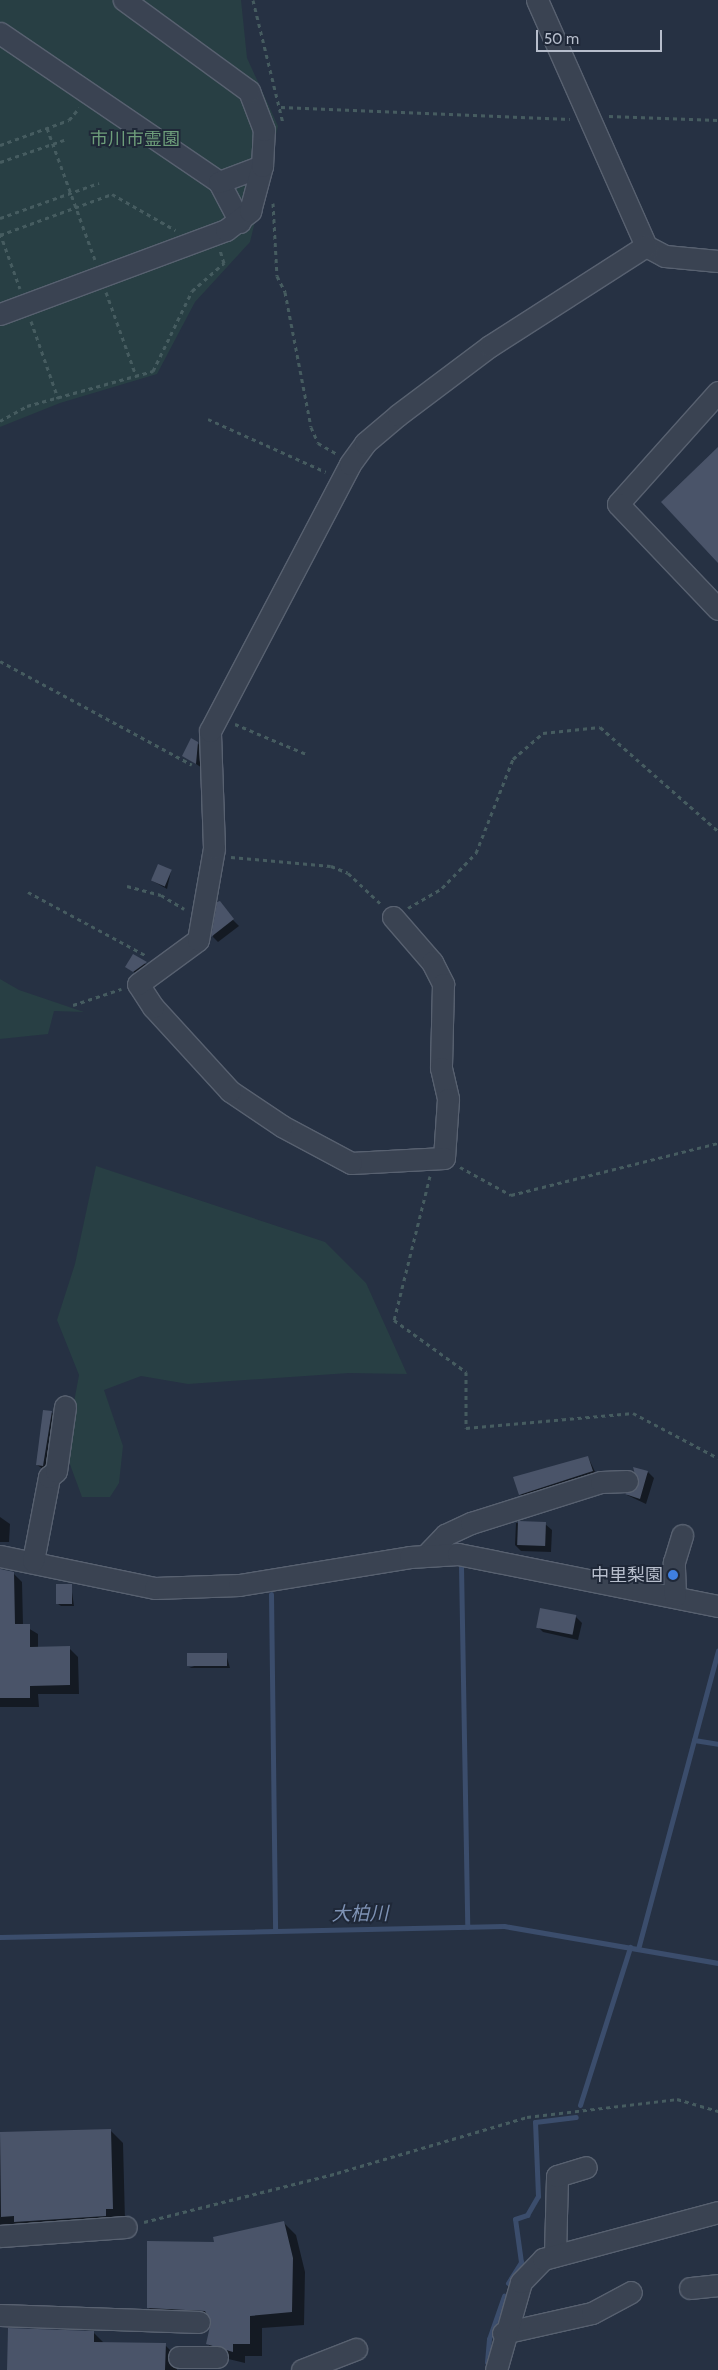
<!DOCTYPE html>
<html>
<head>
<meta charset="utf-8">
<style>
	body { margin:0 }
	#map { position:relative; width:718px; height:2370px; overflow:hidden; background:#263143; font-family:Cabin,"Noto Sans JP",sans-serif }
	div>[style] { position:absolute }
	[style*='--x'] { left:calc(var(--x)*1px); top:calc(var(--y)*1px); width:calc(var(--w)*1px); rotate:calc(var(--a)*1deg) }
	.green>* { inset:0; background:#283f44 }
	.shadow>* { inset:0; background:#0007 }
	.stream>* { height:5px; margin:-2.5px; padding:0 2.5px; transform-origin:2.5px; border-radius:2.5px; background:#3b4d6c }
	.building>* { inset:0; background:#4a5469; transform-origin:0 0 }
	.path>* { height:3px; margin-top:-1.5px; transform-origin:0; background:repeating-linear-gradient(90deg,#465c60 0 4px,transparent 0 8px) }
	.roads { filter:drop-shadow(1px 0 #586170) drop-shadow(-1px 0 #586170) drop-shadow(0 1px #586170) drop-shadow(0 -1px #586170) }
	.minor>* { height:21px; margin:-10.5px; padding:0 10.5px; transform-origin:10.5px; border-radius:10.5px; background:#3a4352 }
	.dots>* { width:14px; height:14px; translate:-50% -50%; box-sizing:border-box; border:2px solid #1f2838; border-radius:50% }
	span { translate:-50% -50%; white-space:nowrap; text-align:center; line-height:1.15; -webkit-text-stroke:4px #1f2838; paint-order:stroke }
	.park-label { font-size:18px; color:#6e9e7b }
	.poi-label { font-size:18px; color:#b7becc }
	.right { translate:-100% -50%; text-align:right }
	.water-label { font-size:19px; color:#7e92b4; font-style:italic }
	.scale { position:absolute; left:536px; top:30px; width:126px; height:22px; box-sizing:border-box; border:2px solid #b7becc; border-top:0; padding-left:6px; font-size:15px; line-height:18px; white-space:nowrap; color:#b7becc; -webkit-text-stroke:4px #1f2838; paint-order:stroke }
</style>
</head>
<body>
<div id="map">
	<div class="green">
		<div style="clip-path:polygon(0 0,241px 0,247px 58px,278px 126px,250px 242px,195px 302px,157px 374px,60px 403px,0 427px)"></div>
		<div style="clip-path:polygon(0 979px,19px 990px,84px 1012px,54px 1011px,48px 1034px,0 1039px)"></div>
		<div style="clip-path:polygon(96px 1166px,325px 1242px,366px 1283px,407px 1374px,349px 1373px,188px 1384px,141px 1376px,104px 1390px,123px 1446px,119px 1483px,110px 1497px,82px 1497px,65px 1451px,79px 1375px,57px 1320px,75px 1264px)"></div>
	</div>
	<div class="shadow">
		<div style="clip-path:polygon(197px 743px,204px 749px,202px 768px,183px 755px)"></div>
		<div style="clip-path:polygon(171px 871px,167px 889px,151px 880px)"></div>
		<div style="clip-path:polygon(218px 905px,239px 926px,218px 942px,213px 937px)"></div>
		<div style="clip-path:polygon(133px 956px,148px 966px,137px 974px,129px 969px)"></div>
		<div style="clip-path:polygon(51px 1412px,57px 1418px,48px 1472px,37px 1465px)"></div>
		<div style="clip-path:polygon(588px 1457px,598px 1478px,526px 1500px,520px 1494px)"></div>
		<div style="clip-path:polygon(648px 1472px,654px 1478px,646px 1504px,627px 1495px,640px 1487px)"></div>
		<div style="clip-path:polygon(0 1517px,10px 1524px,9px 1542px,0 1542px)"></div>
		<div style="clip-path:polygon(516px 1523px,545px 1524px,552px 1530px,551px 1552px,521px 1551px,515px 1545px)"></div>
		<div style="clip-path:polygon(0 1572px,13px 1573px,22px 1582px,23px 1625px,38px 1634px,38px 1648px,69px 1648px,78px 1657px,79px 1694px,38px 1694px,39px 1707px,0 1707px)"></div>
		<div style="clip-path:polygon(71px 1585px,74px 1606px,61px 1606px,58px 1604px)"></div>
		<div style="clip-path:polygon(541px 1609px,576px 1617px,582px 1623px,578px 1640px,543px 1632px,537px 1626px)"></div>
		<div style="clip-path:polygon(226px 1654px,230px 1668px,189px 1668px)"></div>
		<div style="clip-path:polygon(111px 2131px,123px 2143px,125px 2221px,0 2232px,0 2133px)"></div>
		<div style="clip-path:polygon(284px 2223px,296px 2235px,305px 2272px,304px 2325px,262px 2328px,262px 2356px,245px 2356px,245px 2363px,220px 2357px,208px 2344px,213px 2323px,160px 2320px,148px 2307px,216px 2243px)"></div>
		<div style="clip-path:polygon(93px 2332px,104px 2343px,165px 2345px,177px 2357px,177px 2370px,8px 2370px)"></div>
	</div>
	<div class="stream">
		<div style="--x:461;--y:1566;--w:361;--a:89"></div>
		<div style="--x:271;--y:1594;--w:337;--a:89.3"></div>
		<div style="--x:694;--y:1740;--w:24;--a:9"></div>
		<div style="--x:0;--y:1937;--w:504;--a:-1.25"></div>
		<div style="--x:504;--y:1926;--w:217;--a:9.8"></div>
		<div style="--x:638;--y:1949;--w:309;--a:-75"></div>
		<div style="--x:580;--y:2105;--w:166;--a:-72.4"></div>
		<div style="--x:508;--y:2283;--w:25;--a:-58"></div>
		<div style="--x:521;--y:2262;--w:43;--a:-97.9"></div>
		<div style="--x:515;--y:2219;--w:13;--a:-18"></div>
		<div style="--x:527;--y:2215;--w:22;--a:-60"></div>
		<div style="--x:538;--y:2196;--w:74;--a:-92.3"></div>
		<div style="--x:535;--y:2122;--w:41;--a:-7"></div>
		<div style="--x:487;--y:2362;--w:23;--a:-85"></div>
		<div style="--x:489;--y:2339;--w:46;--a:-70.8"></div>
	</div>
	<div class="building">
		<div style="clip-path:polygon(718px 447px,718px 563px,661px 502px)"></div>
		<div style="clip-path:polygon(191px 738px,198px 742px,196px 764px,182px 756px)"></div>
		<div style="left:158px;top:864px;width:15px;height:18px;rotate:23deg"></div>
		<div style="clip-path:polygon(220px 901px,234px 919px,211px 937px,217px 902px)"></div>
		<div style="clip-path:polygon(133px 954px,147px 962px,133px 972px,125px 967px)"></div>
		<div style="clip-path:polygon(43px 1410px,52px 1411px,43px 1466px,36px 1465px)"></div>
		<div style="clip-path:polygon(588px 1456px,593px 1471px,519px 1495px,513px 1477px)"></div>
		<div style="clip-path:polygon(633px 1467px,648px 1471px,640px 1499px,625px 1494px,638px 1486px)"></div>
		<div style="left:518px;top:1521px;width:28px;height:24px;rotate:2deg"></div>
		<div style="clip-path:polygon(0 1569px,14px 1572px,15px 1624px,30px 1624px,30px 1647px,70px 1646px,70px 1685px,30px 1686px,30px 1698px,0 1698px)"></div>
		<div style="left:56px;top:1584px;width:16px;height:20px"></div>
		<div style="left:540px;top:1608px;width:37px;height:20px;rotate:11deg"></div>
		<div style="left:227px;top:1653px;width:13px;height:40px;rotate:90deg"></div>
		<div style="clip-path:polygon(111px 2129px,113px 2209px,106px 2209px,106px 2216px,14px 2222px,14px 2216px,1px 2217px,0 2132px)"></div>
		<div style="clip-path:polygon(284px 2221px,293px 2258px,292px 2312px,250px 2316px,250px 2344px,233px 2344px,233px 2352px,206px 2344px,211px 2322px,205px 2311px,147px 2308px,147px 2241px,214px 2242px,213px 2237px)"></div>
		<div style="clip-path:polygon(8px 2328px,94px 2331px,94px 2342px,166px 2343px,165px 2370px,7px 2370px)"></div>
	</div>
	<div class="path">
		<div style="--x:253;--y:0;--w:127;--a:76.3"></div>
		<div style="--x:281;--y:107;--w:289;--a:2.4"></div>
		<div style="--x:609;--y:116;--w:109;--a:2.1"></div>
		<div style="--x:47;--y:128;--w:140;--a:70"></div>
		<div style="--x:0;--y:145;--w:73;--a:-19.9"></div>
		<div style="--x:69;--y:120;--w:16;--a:-50"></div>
		<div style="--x:0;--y:162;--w:68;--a:-19"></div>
		<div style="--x:273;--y:203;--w:73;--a:86.9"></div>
		<div style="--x:277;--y:276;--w:18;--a:63"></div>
		<div style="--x:285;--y:292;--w:137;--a:79.1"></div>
		<div style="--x:311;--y:427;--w:17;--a:66"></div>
		<div style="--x:318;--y:443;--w:22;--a:30"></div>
		<div style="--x:0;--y:218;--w:105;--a:-19.5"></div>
		<div style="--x:0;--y:233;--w:59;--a:70.3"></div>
		<div style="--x:0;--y:235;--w:119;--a:-20.1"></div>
		<div style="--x:112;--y:194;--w:73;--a:29.7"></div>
		<div style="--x:106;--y:292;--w:89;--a:70.3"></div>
		<div style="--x:31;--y:321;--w:82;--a:70.7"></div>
		<div style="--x:208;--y:419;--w:129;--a:24.2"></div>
		<div style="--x:0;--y:421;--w:31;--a:-29"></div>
		<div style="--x:27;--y:406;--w:131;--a:-15.5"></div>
		<div style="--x:153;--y:371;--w:89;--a:-64"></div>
		<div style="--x:192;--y:291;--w:43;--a:-41.2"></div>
		<div style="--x:224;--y:263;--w:14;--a:-107"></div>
		<div style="--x:0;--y:661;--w:218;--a:28.4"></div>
		<div style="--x:235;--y:724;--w:77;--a:22.9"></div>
		<div style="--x:231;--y:857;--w:100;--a:5.1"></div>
		<div style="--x:331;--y:866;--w:18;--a:22"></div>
		<div style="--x:348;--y:873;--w:47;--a:43.3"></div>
		<div style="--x:127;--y:886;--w:35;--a:15"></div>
		<div style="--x:161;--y:895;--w:27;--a:31"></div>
		<div style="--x:28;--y:892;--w:135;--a:28.3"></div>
		<div style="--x:408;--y:908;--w:39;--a:-30"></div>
		<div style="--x:442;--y:888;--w:49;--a:-45.8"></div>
		<div style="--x:476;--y:853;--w:101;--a:-68.5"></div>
		<div style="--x:513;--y:759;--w:40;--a:-41"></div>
		<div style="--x:543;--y:733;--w:57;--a:-6"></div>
		<div style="--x:600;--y:727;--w:157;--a:41.4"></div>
		<div style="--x:73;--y:1005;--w:51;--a:-18.4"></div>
		<div style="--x:460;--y:1167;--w:58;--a:28.8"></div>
		<div style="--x:511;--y:1195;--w:213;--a:-14.1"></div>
		<div style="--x:430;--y:1176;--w:148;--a:104"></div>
		<div style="--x:394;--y:1320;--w:89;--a:35.8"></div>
		<div style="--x:466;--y:1372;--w:56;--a:90"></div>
		<div style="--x:466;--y:1428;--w:168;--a:-5.1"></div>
		<div style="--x:633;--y:1413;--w:96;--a:27.9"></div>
		<div style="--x:144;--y:2222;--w:199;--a:-14.2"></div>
		<div style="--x:337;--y:2173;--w:198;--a:-16.4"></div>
		<div style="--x:527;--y:2117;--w:151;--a:-6.8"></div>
		<div style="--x:677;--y:2099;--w:43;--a:16.3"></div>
	</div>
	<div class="roads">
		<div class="minor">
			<div style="--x:537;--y:0;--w:269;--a:66.1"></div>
			<div style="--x:646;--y:246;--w:21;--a:28"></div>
			<div style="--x:665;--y:256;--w:53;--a:5.4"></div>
			<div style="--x:0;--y:33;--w:265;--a:34.2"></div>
			<div style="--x:219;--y:182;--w:45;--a:62.3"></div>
			<div style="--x:219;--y:182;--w:46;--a:-20.4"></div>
			<div style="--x:0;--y:314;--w:241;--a:-20.4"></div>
			<div style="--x:226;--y:230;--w:31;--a:-38"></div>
			<div style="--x:250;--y:211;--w:47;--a:-75.1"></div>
			<div style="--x:262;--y:166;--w:36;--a:-87"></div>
			<div style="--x:264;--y:130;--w:42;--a:-111"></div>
			<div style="--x:249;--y:91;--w:155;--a:-143.9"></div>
			<div style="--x:718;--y:392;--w:150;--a:131.8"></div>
			<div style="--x:618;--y:504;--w:145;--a:46.4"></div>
			<div style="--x:393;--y:917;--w:60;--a:49.1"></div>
			<div style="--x:432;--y:962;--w:25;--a:63"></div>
			<div style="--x:443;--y:984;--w:84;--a:91.4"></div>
			<div style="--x:441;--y:1068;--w:32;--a:77"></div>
			<div style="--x:448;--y:1099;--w:59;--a:93.9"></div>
			<div style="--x:444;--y:1158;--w:93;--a:176.9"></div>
			<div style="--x:351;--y:1163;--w:78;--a:-151.8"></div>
			<div style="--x:282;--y:1126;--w:63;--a:-146.1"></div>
			<div style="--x:230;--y:1091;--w:114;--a:-132.5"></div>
			<div style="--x:153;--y:1007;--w:27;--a:-123"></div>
			<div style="--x:138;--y:984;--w:74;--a:-36.3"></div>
			<div style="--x:198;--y:940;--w:93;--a:-80.1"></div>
			<div style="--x:214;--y:848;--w:117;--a:-92"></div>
			<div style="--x:210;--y:731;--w:301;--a:-62.3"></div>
			<div style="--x:350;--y:464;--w:26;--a:-54"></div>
			<div style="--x:365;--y:443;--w:43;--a:-40.3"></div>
			<div style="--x:398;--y:415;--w:115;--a:-36.9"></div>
			<div style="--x:490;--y:346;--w:185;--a:-32.7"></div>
			<div style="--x:426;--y:1555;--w:28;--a:-46"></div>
			<div style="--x:445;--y:1535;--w:29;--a:-25"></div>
			<div style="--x:471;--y:1523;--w:136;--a:-17.5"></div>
			<div style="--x:601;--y:1482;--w:26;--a:-2"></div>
			<div style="--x:0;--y:1556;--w:158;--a:11.7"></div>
			<div style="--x:155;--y:1588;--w:84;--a:-2"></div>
			<div style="--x:239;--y:1585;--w:173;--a:-9.3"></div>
			<div style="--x:410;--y:1557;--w:48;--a:-3.6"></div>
			<div style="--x:458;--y:1554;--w:265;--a:11.3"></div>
			<div style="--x:33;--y:1561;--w:86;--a:-79.2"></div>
			<div style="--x:49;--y:1477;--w:9;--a:-41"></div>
			<div style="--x:56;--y:1471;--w:65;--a:-82"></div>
			<div style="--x:675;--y:1596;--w:34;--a:-92"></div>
			<div style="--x:674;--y:1562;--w:28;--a:-73"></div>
			<div style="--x:0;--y:2236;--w:126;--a:-4.1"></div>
			<div style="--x:555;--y:2254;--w:78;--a:-88.5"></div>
			<div style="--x:557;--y:2176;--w:30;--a:-17"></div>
			<div style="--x:690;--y:2288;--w:28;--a:-6"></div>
			<div style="--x:0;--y:2315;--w:199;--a:2"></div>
			<div style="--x:503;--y:2333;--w:91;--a:-12.7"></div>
			<div style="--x:592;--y:2313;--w:44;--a:-28.3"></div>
			<div style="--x:179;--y:2357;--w:38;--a:0"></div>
			<div style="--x:302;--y:2370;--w:58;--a:-21.3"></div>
			<div style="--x:496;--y:2370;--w:91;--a:-74.1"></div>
			<div style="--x:521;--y:2282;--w:32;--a:-46"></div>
			<div style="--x:543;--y:2259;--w:181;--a:-15"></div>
		</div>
	</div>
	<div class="dots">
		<div style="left:673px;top:1575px;background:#3f7fe0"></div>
	</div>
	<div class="park-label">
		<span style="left:135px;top:139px">市川市霊園</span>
	</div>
	<div class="poi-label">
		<span class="right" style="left:663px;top:1575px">中里梨園</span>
	</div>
	<div class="water-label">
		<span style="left:360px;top:1914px;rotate:-1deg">大柏川</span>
	</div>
	<div class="scale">50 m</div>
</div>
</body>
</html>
